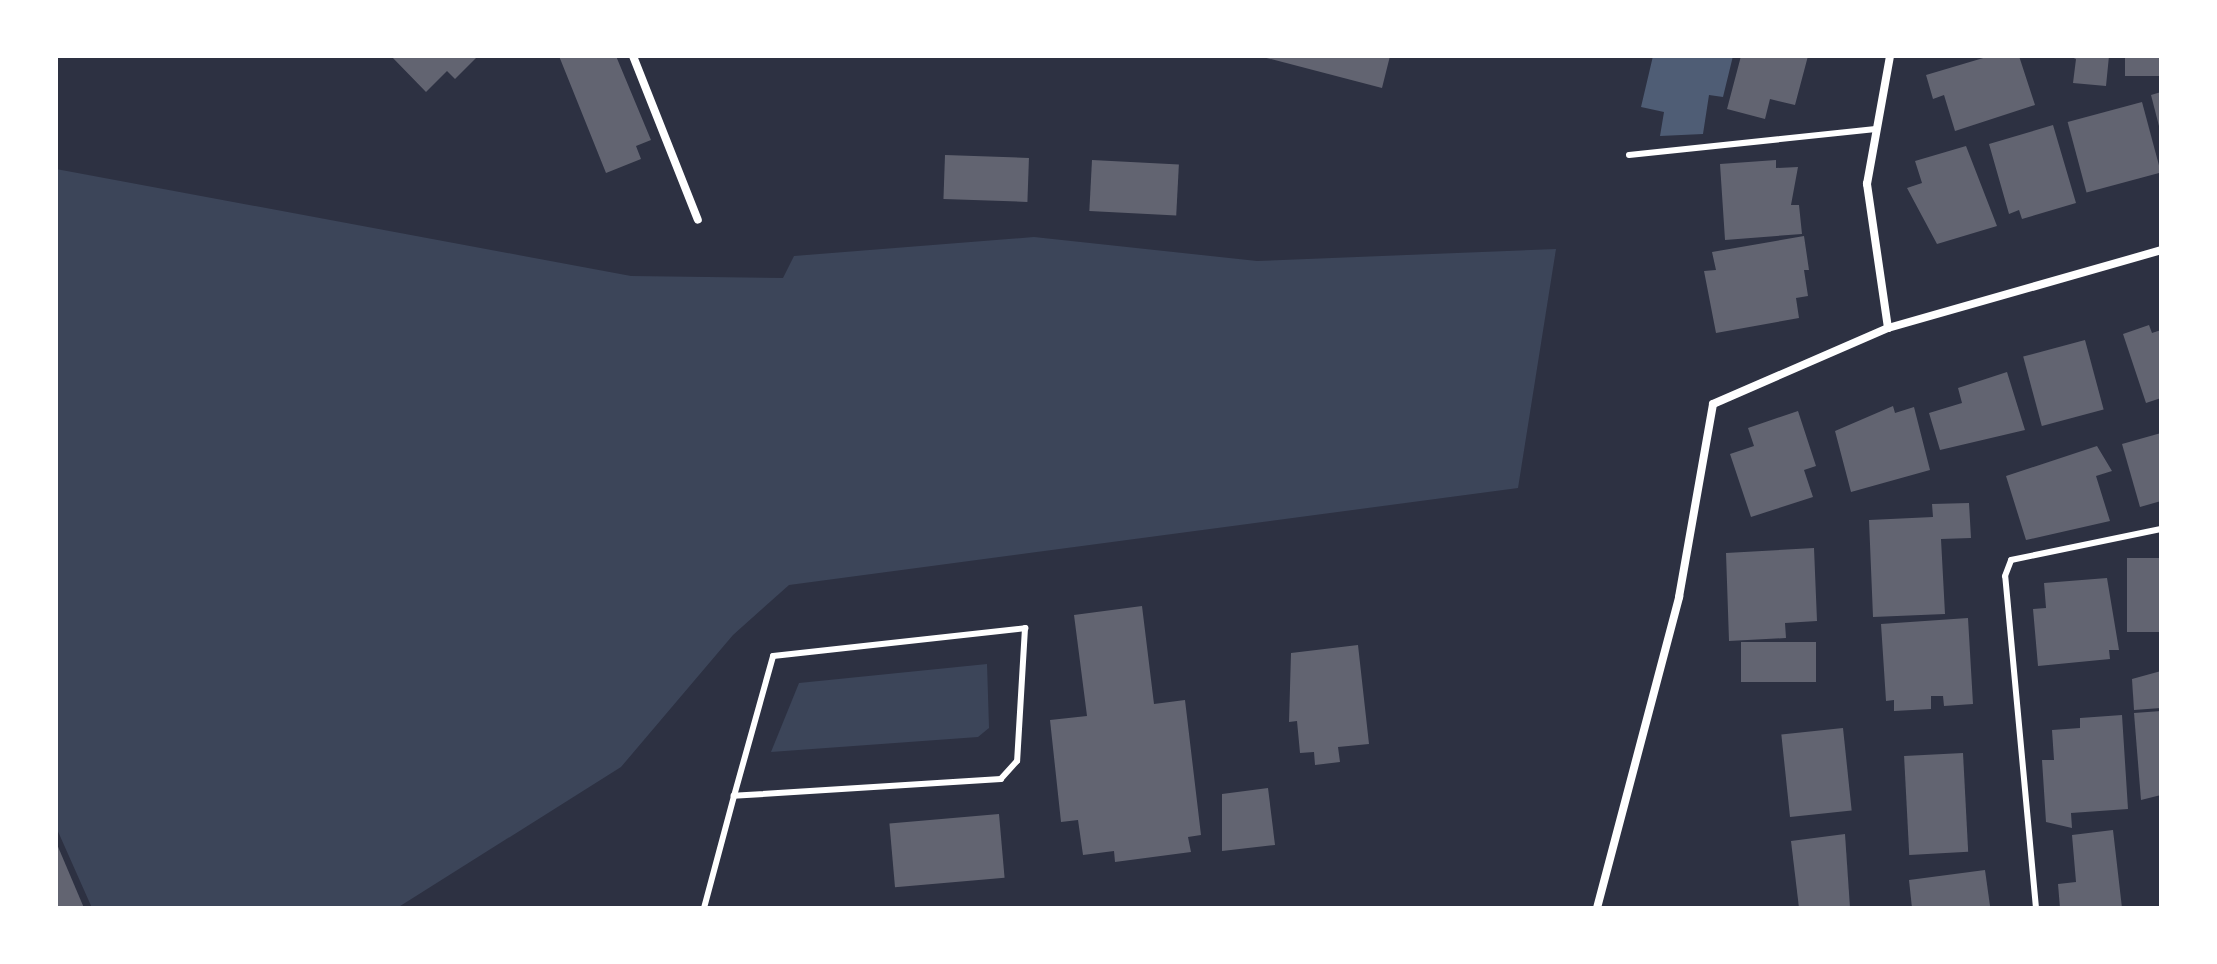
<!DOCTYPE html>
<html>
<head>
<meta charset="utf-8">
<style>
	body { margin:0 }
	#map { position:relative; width:2217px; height:964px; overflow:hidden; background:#2d3142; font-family:"Alegreya Sans",sans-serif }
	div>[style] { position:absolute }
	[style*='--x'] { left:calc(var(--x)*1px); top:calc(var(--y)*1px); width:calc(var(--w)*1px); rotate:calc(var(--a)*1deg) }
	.green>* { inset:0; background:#3c4559 }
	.water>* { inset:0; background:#4f5d75 }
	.building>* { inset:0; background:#626471; transform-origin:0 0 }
	.service>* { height:6px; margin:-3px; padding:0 3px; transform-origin:3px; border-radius:3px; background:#fff }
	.minor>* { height:8px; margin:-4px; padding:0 4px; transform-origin:4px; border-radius:4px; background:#fff }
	span { translate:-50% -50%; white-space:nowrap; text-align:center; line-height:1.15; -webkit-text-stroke:6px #fff; paint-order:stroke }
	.frame { position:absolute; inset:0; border:58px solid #fff; pointer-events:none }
</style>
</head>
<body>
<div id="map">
	<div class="green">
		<div style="clip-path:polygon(56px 169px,631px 276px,783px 278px,794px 256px,1034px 237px,1257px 261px,1556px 249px,1518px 488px,789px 585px,733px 635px,621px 767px,397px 908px,92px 908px,56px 827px)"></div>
		<div style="clip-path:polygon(987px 664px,989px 728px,978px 737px,771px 752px,799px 683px)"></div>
	</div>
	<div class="water">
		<div style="clip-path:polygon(1653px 56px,1733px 56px,1723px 97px,1709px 95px,1703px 134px,1660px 136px,1664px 112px,1641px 107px)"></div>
	</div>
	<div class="building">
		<div style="clip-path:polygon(391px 56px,478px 56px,455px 79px,447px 71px,426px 92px)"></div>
		<div style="clip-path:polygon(559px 56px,616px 56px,651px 140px,636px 146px,641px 159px,606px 173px)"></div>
		<div style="clip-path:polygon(1259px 56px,1390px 56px,1382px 88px)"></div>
		<div style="clip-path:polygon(1741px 56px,1808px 56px,1795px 105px,1770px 99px,1765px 119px,1727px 109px)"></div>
		<div style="clip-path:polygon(1990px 56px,2019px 56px,2035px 105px,1955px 131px,1944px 95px,1933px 99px,1926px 75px)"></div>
		<div style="clip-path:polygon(2109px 56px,2106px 86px,2073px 83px,2076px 59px,2069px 56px)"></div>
		<div style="left:2125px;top:56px;width:36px;height:20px"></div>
		<div style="clip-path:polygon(2161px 92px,2161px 130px,2160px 130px,2151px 95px)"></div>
		<div style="left:2142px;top:102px;width:73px;height:77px;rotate:75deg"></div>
		<div style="clip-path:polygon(2053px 125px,2076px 203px,2022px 219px,2019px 210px,2009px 214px,1989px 144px)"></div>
		<div style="clip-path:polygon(1966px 146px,1997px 226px,1937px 244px,1907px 188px,1922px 183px,1915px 161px)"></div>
		<div style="left:945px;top:155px;width:84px;height:44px;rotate:2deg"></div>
		<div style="left:1092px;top:160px;width:87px;height:51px;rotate:3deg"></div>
		<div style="clip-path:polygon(1776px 160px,1776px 168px,1798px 167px,1791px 205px,1799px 205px,1802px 234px,1725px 240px,1720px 164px)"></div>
		<div style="clip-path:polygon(1804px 236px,1809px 270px,1804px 270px,1808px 296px,1796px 298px,1799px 318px,1716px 333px,1704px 271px,1716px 270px,1712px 252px)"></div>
		<div style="clip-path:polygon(2149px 325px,2152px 333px,2161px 330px,2161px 398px,2146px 403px,2123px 334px)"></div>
		<div style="left:2085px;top:340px;width:72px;height:64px;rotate:75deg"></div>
		<div style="clip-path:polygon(2007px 372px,2025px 430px,1940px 450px,1929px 413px,1962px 403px,1958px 388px)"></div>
		<div style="clip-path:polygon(1893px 406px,1895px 413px,1914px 407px,1930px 470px,1851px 492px,1835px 431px)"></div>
		<div style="clip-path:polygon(1798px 411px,1816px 466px,1804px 470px,1813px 497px,1751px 517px,1730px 454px,1754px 446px,1748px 428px)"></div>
		<div style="clip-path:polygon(2161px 433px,2161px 501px,2140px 507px,2122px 444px)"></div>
		<div style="clip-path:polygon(2097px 446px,2112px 471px,2096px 476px,2110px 521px,2026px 540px,2006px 476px)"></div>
		<div style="clip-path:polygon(1969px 503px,1971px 538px,1941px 539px,1945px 614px,1873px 617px,1869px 520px,1933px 517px,1932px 504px)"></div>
		<div style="clip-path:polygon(1814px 548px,1817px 621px,1785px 623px,1786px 638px,1729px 641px,1726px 553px)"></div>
		<div style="left:2161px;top:558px;width:74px;height:34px;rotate:90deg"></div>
		<div style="clip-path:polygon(2107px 578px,2119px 650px,2109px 650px,2110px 659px,2038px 666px,2033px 609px,2046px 608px,2044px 583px)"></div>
		<div style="clip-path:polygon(1142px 606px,1154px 704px,1185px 700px,1201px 835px,1188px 837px,1191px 852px,1115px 862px,1114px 851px,1083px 855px,1078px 820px,1061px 822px,1050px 720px,1087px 716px,1074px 615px)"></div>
		<div style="clip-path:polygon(1968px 618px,1973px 704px,1944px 706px,1943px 696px,1931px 696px,1931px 709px,1894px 711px,1894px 700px,1886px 701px,1881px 624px)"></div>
		<div style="left:1816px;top:642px;width:40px;height:75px;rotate:90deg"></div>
		<div style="clip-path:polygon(1358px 645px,1369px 744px,1338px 747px,1340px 762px,1315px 765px,1314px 752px,1300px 753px,1297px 721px,1289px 722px,1291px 653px)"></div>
		<div style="clip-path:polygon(2161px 671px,2161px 708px,2134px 710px,2132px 679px)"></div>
		<div style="clip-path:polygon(2161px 711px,2161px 795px,2141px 800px,2134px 713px)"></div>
		<div style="clip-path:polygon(2122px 715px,2128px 809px,2071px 813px,2072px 828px,2046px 822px,2042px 760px,2054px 760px,2052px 730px,2080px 728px,2080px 718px)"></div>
		<div style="left:1843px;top:728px;width:83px;height:62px;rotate:84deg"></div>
		<div style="left:1963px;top:753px;width:99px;height:59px;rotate:87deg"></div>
		<div style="clip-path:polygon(1268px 788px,1275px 845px,1222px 851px,1222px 794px)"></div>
		<div style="left:999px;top:814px;width:64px;height:110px;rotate:85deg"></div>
		<div style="clip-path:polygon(2113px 830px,2122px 908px,2060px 908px,2058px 884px,2076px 882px,2072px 835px)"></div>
		<div style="clip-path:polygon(1845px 834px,1850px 908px,1799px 908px,1791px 841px)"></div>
		<div style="clip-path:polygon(56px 842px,84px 908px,56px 908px)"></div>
		<div style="clip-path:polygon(1985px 870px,1990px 906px,1912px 908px,1909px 880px)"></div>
	</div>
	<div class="service">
		<div style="--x:1629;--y:155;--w:248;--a:-6"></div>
		<div style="--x:704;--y:908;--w:116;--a:-75"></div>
		<div style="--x:734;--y:796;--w:145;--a:-74.4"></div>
		<div style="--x:773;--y:656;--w:254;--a:-6.3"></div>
		<div style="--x:1025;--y:628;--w:133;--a:93.4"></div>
		<div style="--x:1017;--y:761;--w:24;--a:132"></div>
		<div style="--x:1001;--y:779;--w:268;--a:176.4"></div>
		<div style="--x:2036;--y:908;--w:333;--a:-95.3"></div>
		<div style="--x:2005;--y:576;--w:17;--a:-69"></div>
		<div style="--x:2011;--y:560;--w:153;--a:-11.7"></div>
	</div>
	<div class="minor">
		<div style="--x:633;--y:56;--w:176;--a:68.4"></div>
		<div style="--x:1888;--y:328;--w:284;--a:-15.9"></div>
		<div style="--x:1597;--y:908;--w:322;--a:-75.2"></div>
		<div style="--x:1679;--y:597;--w:196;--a:-80"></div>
		<div style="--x:1713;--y:404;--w:191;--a:-23.5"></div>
		<div style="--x:1888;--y:328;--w:146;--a:-98.3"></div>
		<div style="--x:1867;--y:184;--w:130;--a:-79.8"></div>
	</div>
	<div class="frame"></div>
</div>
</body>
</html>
